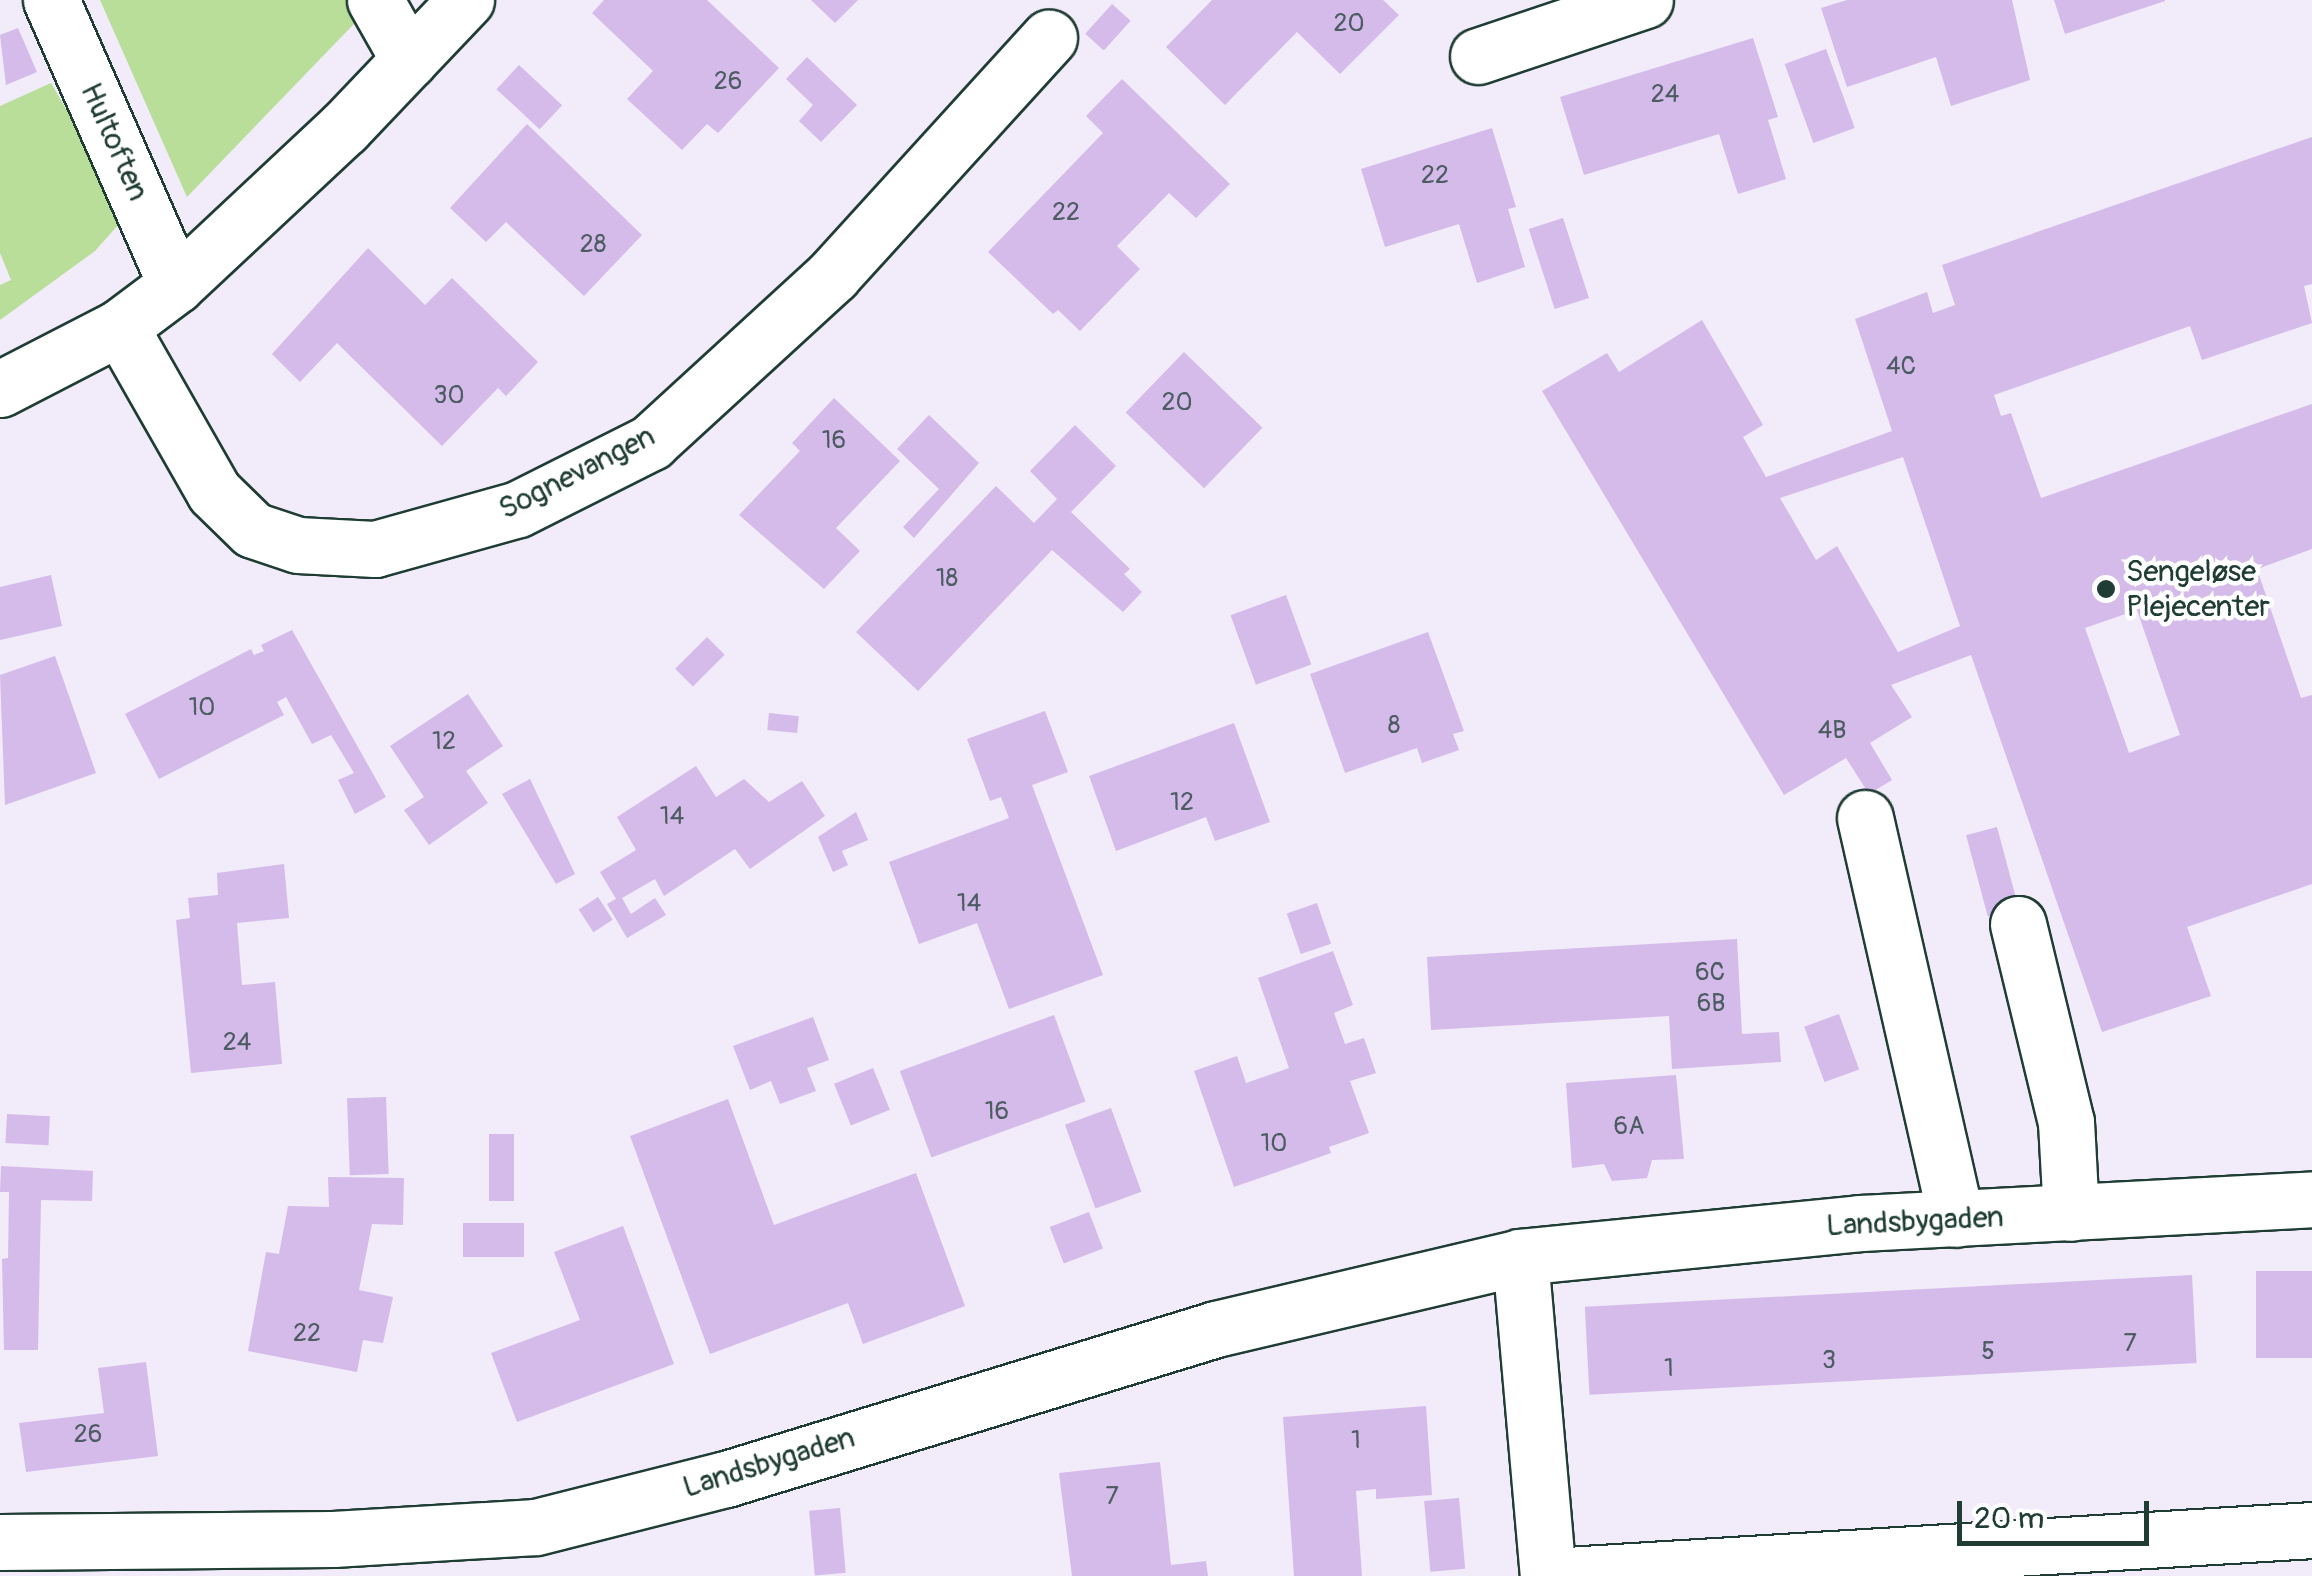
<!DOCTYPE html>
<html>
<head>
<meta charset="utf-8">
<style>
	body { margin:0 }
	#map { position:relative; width:2312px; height:1576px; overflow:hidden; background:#f2ebf9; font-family:Pangolin,sans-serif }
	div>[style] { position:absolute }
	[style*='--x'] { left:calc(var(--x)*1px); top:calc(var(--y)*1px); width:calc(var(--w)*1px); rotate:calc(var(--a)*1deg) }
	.green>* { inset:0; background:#b8de99 }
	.building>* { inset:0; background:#d4bbea; transform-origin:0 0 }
	.roads { filter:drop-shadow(2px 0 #1f3d34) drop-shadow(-2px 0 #1f3d34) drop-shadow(0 2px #1f3d34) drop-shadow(0 -2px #1f3d34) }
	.minor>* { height:55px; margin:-27.5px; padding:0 27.5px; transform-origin:27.5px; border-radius:27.5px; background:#fff }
	.dots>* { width:28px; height:28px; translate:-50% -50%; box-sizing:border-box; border:5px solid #fff; border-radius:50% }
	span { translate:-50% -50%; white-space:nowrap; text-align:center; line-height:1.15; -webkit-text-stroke:9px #fff; paint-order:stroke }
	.number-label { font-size:25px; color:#4c5c62 }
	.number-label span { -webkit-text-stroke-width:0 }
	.street-label { font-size:30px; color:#1f3d34 }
	.poi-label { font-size:30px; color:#1f3d34 }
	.left { translate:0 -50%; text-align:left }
	.scale { position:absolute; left:1957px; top:1501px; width:192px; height:45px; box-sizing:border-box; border:5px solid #1f3d34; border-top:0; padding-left:12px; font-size:30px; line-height:35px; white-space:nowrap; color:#1f3d34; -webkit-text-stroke:8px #fff; paint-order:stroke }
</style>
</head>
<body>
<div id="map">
	<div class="green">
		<div style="clip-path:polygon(100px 0,377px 0,187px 197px)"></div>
		<div style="clip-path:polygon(51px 83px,113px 191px,119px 224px,95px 251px,0 320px,0 285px,11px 280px,0 253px,0 106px)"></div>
	</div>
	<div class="building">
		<div style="clip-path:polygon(604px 0,707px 0,779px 68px,718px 133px,707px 124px,682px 150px,627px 99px,653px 71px,592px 13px)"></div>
		<div style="clip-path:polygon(811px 0,858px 0,835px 23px)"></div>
		<div style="clip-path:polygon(1212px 0,1383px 0,1399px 15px,1340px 74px,1297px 32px,1225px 105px,1166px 47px)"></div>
		<div style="clip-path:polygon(1847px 0,2012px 0,2030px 80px,1951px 106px,1936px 57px,1847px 87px,1821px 8px)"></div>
		<div style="clip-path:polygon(2054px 0,2165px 0,2165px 1px,2065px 34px)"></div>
		<div style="left:1112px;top:4px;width:25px;height:40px;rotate:42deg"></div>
		<div style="clip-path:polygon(18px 28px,37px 72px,6px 85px,0 35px)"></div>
		<div style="clip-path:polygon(1753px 38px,1778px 117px,1768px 120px,1786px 179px,1738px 194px,1719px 134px,1584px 175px,1560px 97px)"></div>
		<div style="left:1826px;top:49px;width:84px;height:44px;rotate:70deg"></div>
		<div style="clip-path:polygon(807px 57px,857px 105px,821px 142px,799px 121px,813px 105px,786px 79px)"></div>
		<div style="left:519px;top:65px;width:59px;height:33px;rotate:43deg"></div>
		<div style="clip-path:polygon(1122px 79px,1230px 184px,1196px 218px,1169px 193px,1117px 246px,1140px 269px,1080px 331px,1058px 310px,1053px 314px,988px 252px,1103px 133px,1086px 116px)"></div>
		<div style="clip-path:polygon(527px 124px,642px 235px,584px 296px,506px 222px,486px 242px,450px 208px)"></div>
		<div style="clip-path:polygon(1492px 128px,1516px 207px,1508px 209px,1525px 267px,1477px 283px,1459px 224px,1385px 247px,1361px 169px)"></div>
		<div style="clip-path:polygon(evenodd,2312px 137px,2312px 284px,2304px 286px,2312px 323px,2202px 360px,2190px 326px,1994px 395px,2001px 416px,2011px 413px,2041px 498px,2312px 404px,2312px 549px,2257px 569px,2301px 698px,2312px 695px,2312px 884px,2187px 927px,2211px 996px,2102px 1032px,1971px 655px,1891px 685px,1912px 717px,1870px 743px,1892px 780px,1869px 794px,1846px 758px,1784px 795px,1542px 391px,1607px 353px,1619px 372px,1702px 320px,1763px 425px,1743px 437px,1766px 477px,1892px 431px,1855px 319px,1927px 292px,1933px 313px,1955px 305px,1942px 265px,2312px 137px,1903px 457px,1960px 626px,1898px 652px,1837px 546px,1816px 560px,1780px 498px,1903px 457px,2312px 137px,2137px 610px,2180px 735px,2129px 753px,2085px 628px,2137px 610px)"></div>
		<div style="left:1563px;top:218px;width:84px;height:36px;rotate:72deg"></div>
		<div style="clip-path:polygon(368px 248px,425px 305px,452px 278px,538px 362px,506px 396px,498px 388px,442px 446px,337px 343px,300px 382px,272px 354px)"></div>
		<div style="left:1184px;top:352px;width:109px;height:84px;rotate:44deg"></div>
		<div style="clip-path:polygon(834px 398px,900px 461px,836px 528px,860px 551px,824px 589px,739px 515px,800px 451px,792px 443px)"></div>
		<div style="clip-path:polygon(929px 415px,979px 463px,914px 538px,903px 527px,939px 489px,897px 449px)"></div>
		<div style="clip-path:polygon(1075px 425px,1116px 466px,1071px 512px,1130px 569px,1124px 574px,1142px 592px,1123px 612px,1052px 550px,918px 691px,856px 632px,996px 486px,1034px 523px,1057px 499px,1030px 471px)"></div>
		<div style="clip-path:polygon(51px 575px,62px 626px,0 640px,0 587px)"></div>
		<div style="left:1286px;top:595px;width:74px;height:59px;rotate:70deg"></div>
		<div style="clip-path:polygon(292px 630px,386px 797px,355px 814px,338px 780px,354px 773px,331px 735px,312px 744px,286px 697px,277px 702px,284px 715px,159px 779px,125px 714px,251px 649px,254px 655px,264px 651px,261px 645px)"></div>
		<div style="clip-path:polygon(1428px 632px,1464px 731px,1453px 734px,1459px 750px,1422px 763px,1417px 748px,1345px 773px,1310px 674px)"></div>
		<div style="left:707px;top:637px;width:25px;height:45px;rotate:45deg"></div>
		<div style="clip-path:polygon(55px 656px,96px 773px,5px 805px,0 675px)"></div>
		<div style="clip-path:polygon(468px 694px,503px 746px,466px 771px,488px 803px,429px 845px,404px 810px,424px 797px,390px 746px)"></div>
		<div style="clip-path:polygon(1045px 711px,1068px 772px,1032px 785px,1103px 975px,1009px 1009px,977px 923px,919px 944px,889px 862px,1009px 818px,1001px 797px,990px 801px,967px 739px)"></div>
		<div style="left:769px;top:713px;width:30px;height:17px;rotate:6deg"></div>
		<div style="clip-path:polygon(1234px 723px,1270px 822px,1215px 841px,1206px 817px,1116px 851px,1089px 776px)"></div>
		<div style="clip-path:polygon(696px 766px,716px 797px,744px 779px,769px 802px,802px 781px,825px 816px,750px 869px,735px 849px,664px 896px,655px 879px,622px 898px,631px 914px,655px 898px,666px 915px,627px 938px,607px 904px,616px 899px,600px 872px,636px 850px,617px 817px)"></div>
		<div style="clip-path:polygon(530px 779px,575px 874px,556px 884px,502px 794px)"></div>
		<div style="clip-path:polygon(856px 812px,868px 840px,842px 851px,848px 865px,833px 872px,818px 837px)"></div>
		<div style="left:1997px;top:827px;width:84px;height:32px;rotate:75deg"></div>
		<div style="clip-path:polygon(284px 864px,289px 918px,237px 923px,242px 985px,275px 982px,282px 1064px,191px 1073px,176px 920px,190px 918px,188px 898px,218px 895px,217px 873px)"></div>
		<div style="left:598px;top:897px;width:27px;height:23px;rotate:57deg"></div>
		<div style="left:1317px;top:903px;width:43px;height:32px;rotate:71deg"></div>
		<div style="clip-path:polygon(1737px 939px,1742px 1034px,1779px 1032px,1781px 1062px,1672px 1069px,1669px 1016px,1431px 1030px,1427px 957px)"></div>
		<div style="clip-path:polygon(1333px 951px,1353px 1005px,1334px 1013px,1345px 1044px,1364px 1038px,1376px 1073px,1350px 1081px,1369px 1133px,1329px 1147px,1331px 1153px,1234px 1187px,1194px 1071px,1237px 1056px,1246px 1083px,1289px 1068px,1258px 978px)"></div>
		<div style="left:1839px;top:1014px;width:59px;height:37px;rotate:70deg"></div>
		<div style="left:1054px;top:1015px;width:92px;height:164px;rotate:70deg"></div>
		<div style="clip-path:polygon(813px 1017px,829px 1060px,807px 1068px,816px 1091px,780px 1104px,771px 1081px,750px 1090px,733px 1046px)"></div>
		<div style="left:873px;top:1068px;width:45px;height:42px;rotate:68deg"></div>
		<div style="clip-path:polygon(1676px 1075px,1684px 1159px,1652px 1160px,1647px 1178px,1612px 1181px,1604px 1164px,1572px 1168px,1566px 1083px)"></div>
		<div style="left:386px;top:1097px;width:77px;height:39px;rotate:88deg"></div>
		<div style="clip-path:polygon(728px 1099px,774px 1225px,916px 1173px,965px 1306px,863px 1344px,848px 1303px,710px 1354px,630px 1136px)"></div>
		<div style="left:1111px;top:1108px;width:89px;height:49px;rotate:70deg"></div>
		<div style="left:7px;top:1114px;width:43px;height:29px;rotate:3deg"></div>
		<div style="left:489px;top:1134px;width:25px;height:67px"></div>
		<div style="clip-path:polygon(1px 1166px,93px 1171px,92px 1201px,41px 1200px,38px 1350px,4px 1350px,2px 1259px,8px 1258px,9px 1192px,0 1192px)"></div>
		<div style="clip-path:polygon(328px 1177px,404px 1178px,403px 1225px,372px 1224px,359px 1290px,393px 1297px,383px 1343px,363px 1340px,357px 1372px,248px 1351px,266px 1252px,279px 1254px,288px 1206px,329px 1207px)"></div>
		<div style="left:1089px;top:1212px;width:39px;height:42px;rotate:69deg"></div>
		<div style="left:463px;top:1223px;width:61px;height:34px"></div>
		<div style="clip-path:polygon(623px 1226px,674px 1364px,517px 1422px,491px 1353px,580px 1320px,554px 1252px)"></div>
		<div style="left:2312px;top:1271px;width:87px;height:56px;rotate:90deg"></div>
		<div style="left:2192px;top:1275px;width:88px;height:608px;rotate:87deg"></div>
		<div style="clip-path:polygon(146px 1362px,158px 1456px,26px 1472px,19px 1423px,104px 1413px,98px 1368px)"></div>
		<div style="clip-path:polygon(1426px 1406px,1432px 1495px,1376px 1499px,1376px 1489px,1356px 1491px,1362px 1576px,1294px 1576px,1283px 1417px)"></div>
		<div style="clip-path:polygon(1160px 1462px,1171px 1565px,1206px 1561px,1208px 1576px,1072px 1576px,1059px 1473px)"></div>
		<div style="left:1459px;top:1498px;width:71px;height:35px;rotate:85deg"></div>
		<div style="left:840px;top:1508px;width:65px;height:31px;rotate:85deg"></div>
	</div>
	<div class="roads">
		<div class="minor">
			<div style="--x:51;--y:0;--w:311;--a:66.3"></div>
			<div style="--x:375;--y:0;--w:69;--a:60.5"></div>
			<div style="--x:1478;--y:56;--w:176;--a:-18.5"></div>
			<div style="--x:120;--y:327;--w:190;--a:60.3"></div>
			<div style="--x:214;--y:492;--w:54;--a:44.3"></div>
			<div style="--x:253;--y:530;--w:47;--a:18.4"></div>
			<div style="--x:298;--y:545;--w:77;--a:3"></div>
			<div style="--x:375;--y:549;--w:148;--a:-15.6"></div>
			<div style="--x:518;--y:509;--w:149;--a:-26.7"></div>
			<div style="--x:651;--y:442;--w:247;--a:-42.5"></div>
			<div style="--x:833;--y:275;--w:321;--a:-47.7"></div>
			<div style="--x:0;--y:389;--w:135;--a:-27.3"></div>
			<div style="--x:120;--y:327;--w:70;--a:-36.9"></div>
			<div style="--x:176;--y:285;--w:230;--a:-43.1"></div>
			<div style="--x:344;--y:128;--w:177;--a:-46.4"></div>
			<div style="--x:1865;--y:818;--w:411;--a:77.2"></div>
			<div style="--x:2018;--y:924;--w:204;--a:76.4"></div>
			<div style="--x:2066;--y:1122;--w:91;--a:86.9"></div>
			<div style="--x:1520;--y:1257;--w:320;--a:85"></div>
			<div style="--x:0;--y:1542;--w:333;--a:-0.5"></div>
			<div style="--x:333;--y:1539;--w:203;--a:-3.4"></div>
			<div style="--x:536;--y:1527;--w:196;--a:-14.2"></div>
			<div style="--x:726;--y:1479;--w:512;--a:-17.02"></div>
			<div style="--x:1216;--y:1329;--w:312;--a:-13.3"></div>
			<div style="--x:1520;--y:1257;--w:342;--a:-5.7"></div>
			<div style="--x:1860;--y:1223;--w:453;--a:-3"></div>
			<div style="--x:1550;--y:1576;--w:763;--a:-3.45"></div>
		</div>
	</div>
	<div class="dots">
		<div style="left:2106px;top:589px;background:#1f3d34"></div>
	</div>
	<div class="number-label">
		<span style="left:1349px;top:24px">20</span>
		<span style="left:728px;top:82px">26</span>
		<span style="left:1665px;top:95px">24</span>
		<span style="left:1435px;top:176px">22</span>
		<span style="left:1066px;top:213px">22</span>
		<span style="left:593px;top:245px">28</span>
		<span style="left:1901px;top:367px">4C</span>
		<span style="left:449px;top:396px">30</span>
		<span style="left:1177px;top:403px">20</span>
		<span style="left:834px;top:441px">16</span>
		<span style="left:947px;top:579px">18</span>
		<span style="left:202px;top:708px">10</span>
		<span style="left:1394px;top:726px">8</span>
		<span style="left:1832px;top:731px">4B</span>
		<span style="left:444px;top:742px">12</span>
		<span style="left:1182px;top:803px">12</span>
		<span style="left:672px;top:817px">14</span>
		<span style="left:969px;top:904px">14</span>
		<span style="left:1710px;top:973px">6C</span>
		<span style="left:1711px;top:1004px">6B</span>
		<span style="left:237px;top:1043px">24</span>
		<span style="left:997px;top:1112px">16</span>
		<span style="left:1629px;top:1127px">6A</span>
		<span style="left:1274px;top:1144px">10</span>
		<span style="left:307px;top:1334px">22</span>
		<span style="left:2130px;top:1344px">7</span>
		<span style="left:1988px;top:1352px">5</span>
		<span style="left:1829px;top:1361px">3</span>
		<span style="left:1669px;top:1369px">1</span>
		<span style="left:88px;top:1435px">26</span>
		<span style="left:1356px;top:1441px">1</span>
		<span style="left:1112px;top:1497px">7</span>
	</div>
	<div class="street-label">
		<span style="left:114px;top:142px;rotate:66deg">Hultoften</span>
		<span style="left:577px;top:473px;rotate:-27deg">Sognevangen</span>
		<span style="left:1915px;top:1222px;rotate:-3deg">Landsbygaden</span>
		<span style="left:769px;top:1463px;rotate:-17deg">Landsbygaden</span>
	</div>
	<div class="poi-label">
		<span class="left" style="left:2126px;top:589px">Sengeløse<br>Plejecenter</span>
	</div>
	<div class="scale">20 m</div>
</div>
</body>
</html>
